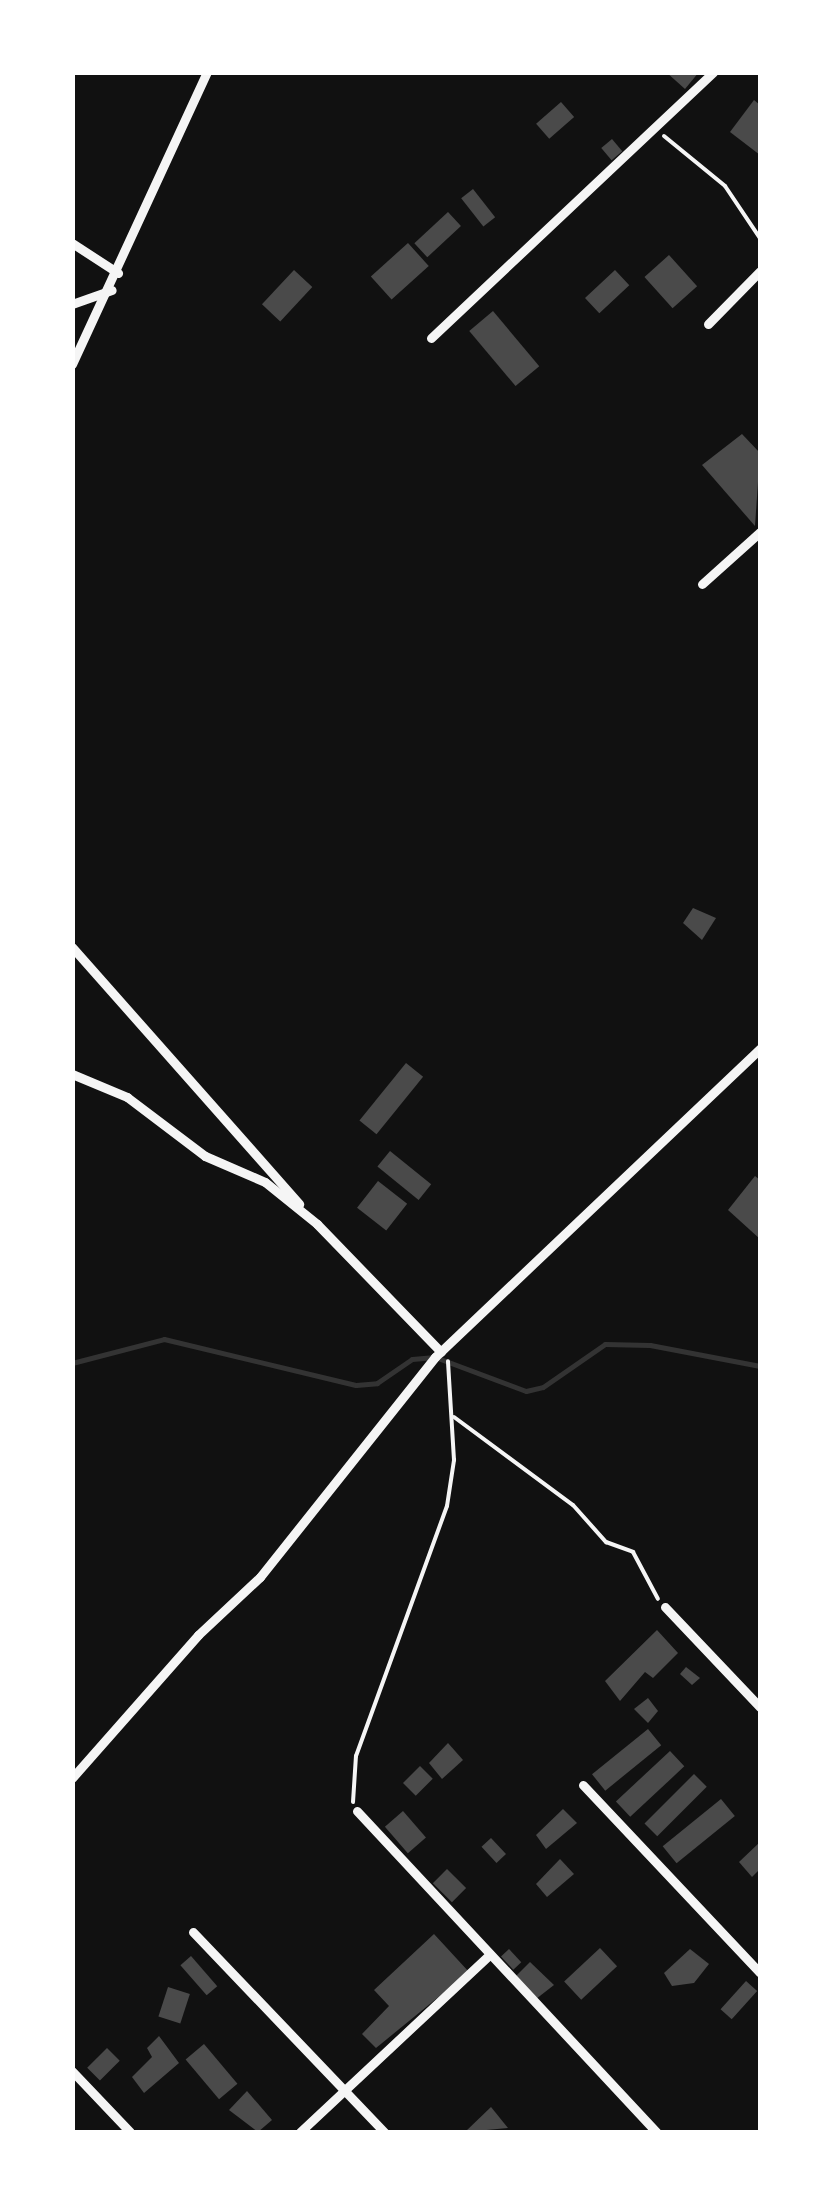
<!DOCTYPE html>
<html>
<head>
<meta charset="utf-8">
<style>
	body { margin:0 }
	#map { position:relative; width:833px; height:2205px; overflow:hidden; background:#111; font-family:Roboto,sans-serif }
	div>[style] { position:absolute }
	[style*='--x'] { left:calc(var(--x)*1px); top:calc(var(--y)*1px); width:calc(var(--w)*1px); rotate:calc(var(--a)*1deg) }
	.stream>* { height:5px; margin:-2.5px; padding:0 2.5px; transform-origin:2.5px; border-radius:2.5px; background:#333 }
	.building>* { inset:0; background:#4a4a4a; transform-origin:0 0 }
	.path>* { height:4px; margin:-2px; padding:0 2px; transform-origin:2px; border-radius:2px; background:#f5f5f5 }
	.minor>* { height:9px; margin:-4.5px; padding:0 4.5px; transform-origin:4.5px; border-radius:4.5px; background:#f5f5f5 }
	span { translate:-50% -50%; white-space:nowrap; text-align:center; line-height:1.15; -webkit-text-stroke:10px #fff; paint-order:stroke }
	.frame { position:absolute; inset:0; border:75px solid #fff; pointer-events:none }
</style>
</head>
<body>
<div id="map">
	<div class="stream">
		<div style="--x:72;--y:1363;--w:95;--a:-14.6"></div>
		<div style="--x:164;--y:1339;--w:197;--a:13.5"></div>
		<div style="--x:356;--y:1385;--w:21;--a:-5"></div>
		<div style="--x:377;--y:1383;--w:42;--a:-34.4"></div>
		<div style="--x:412;--y:1359;--w:23;--a:-5"></div>
		<div style="--x:435;--y:1357;--w:97;--a:20.5"></div>
		<div style="--x:526;--y:1391;--w:17;--a:-13"></div>
		<div style="--x:543;--y:1387;--w:75;--a:-34.7"></div>
		<div style="--x:605;--y:1344;--w:45;--a:1.3"></div>
		<div style="--x:650;--y:1345;--w:112;--a:10.8"></div>
	</div>
	<div class="building">
		<div style="clip-path:polygon(666px 72px,699px 72px,685px 89px)"></div>
		<div style="clip-path:polygon(754px 100px,760px 105px,760px 155px,730px 132px)"></div>
		<div style="left:561px;top:102px;width:20px;height:33px;rotate:49deg"></div>
		<div style="left:612px;top:139px;width:16px;height:14px;rotate:50deg"></div>
		<div style="left:473px;top:189px;width:36px;height:15px;rotate:52deg"></div>
		<div style="left:448px;top:212px;width:19px;height:46px;rotate:47deg"></div>
		<div style="left:408px;top:243px;width:31px;height:50px;rotate:48deg"></div>
		<div style="left:669px;top:255px;width:42px;height:33px;rotate:48deg"></div>
		<div style="left:294px;top:270px;width:25px;height:47px;rotate:43deg"></div>
		<div style="left:615px;top:270px;width:21px;height:41px;rotate:47deg"></div>
		<div style="left:493px;top:311px;width:72px;height:31px;rotate:50deg"></div>
		<div style="clip-path:polygon(742px 434px,760px 453px,755px 526px,702px 465px)"></div>
		<div style="clip-path:polygon(693px 908px,716px 918px,702px 940px,683px 923px)"></div>
		<div style="left:406px;top:1063px;width:22px;height:74px;rotate:39deg"></div>
		<div style="left:390px;top:1151px;width:53px;height:20px;rotate:39deg"></div>
		<div style="clip-path:polygon(755px 1176px,760px 1180px,760px 1239px,728px 1210px)"></div>
		<div style="left:378px;top:1181px;width:37px;height:34px;rotate:38deg"></div>
		<div style="clip-path:polygon(657px 1630px,678px 1653px,653px 1678px,645px 1672px,620px 1701px,605px 1681px)"></div>
		<div style="clip-path:polygon(686px 1667px,700px 1678px,692px 1685px,680px 1674px)"></div>
		<div style="clip-path:polygon(648px 1698px,658px 1711px,648px 1723px,634px 1709px)"></div>
		<div style="left:648px;top:1729px;width:21px;height:72px;rotate:51deg"></div>
		<div style="clip-path:polygon(448px 1743px,463px 1760px,442px 1779px,429px 1763px)"></div>
		<div style="left:670px;top:1751px;width:21px;height:74px;rotate:47deg"></div>
		<div style="left:420px;top:1766px;width:18px;height:24px;rotate:45deg"></div>
		<div style="left:694px;top:1774px;width:18px;height:70px;rotate:45deg"></div>
		<div style="left:721px;top:1799px;width:22px;height:75px;rotate:51deg"></div>
		<div style="clip-path:polygon(563px 1809px,577px 1823px,546px 1849px,536px 1835px)"></div>
		<div style="left:403px;top:1811px;width:35px;height:24px;rotate:49deg"></div>
		<div style="left:491px;top:1838px;width:22px;height:13px;rotate:47deg"></div>
		<div style="clip-path:polygon(760px 1842px,760px 1869px,752px 1877px,739px 1862px)"></div>
		<div style="clip-path:polygon(560px 1859px,574px 1874px,547px 1897px,536px 1884px)"></div>
		<div style="left:447px;top:1869px;width:27px;height:20px;rotate:45deg"></div>
		<div style="clip-path:polygon(434px 1934px,469px 1972px,376px 2048px,362px 2034px,389px 2006px,374px 1990px)"></div>
		<div style="left:600px;top:1948px;width:25px;height:49px;rotate:47deg"></div>
		<div style="left:509px;top:1949px;width:18px;height:11px;rotate:47deg"></div>
		<div style="clip-path:polygon(690px 1949px,709px 1964px,694px 1983px,672px 1986px,664px 1973px)"></div>
		<div style="left:191px;top:1956px;width:40px;height:14px;rotate:49deg"></div>
		<div style="clip-path:polygon(530px 1962px,554px 1985px,536px 1999px,515px 1977px)"></div>
		<div style="left:746px;top:1981px;width:15px;height:38px;rotate:42deg"></div>
		<div style="left:168px;top:1987px;width:23px;height:31px;rotate:18deg"></div>
		<div style="clip-path:polygon(159px 2036px,179px 2063px,144px 2093px,132px 2077px,152px 2057px,147px 2048px)"></div>
		<div style="left:204px;top:2044px;width:52px;height:24px;rotate:50deg"></div>
		<div style="left:107px;top:2048px;width:18px;height:28px;rotate:45deg"></div>
		<div style="clip-path:polygon(247px 2091px,272px 2120px,258px 2132px,229px 2110px)"></div>
		<div style="clip-path:polygon(491px 2107px,508px 2128px,465px 2132px)"></div>
	</div>
	<div class="path">
		<div style="--x:664;--y:136;--w:79;--a:39.3"></div>
		<div style="--x:725;--y:186;--w:63;--a:56.1"></div>
		<div style="--x:454;--y:1417;--w:148;--a:36.5"></div>
		<div style="--x:573;--y:1505;--w:50;--a:48.3"></div>
		<div style="--x:606;--y:1542;--w:29;--a:20"></div>
		<div style="--x:633;--y:1552;--w:53;--a:62"></div>
		<div style="--x:353;--y:1802;--w:46;--a:-86.3"></div>
		<div style="--x:356;--y:1756;--w:266;--a:-70"></div>
		<div style="--x:447;--y:1506;--w:47;--a:-81.3"></div>
		<div style="--x:454;--y:1460;--w:99;--a:-93.5"></div>
	</div>
	<div class="minor">
		<div style="--x:72;--y:243;--w:55;--a:33.1"></div>
		<div style="--x:72;--y:304;--w:42;--a:-19.3"></div>
		<div style="--x:708;--y:324;--w:74;--a:-45.5"></div>
		<div style="--x:431;--y:338;--w:388;--a:-43.3"></div>
		<div style="--x:72;--y:364;--w:322;--a:-65.2"></div>
		<div style="--x:702;--y:584;--w:78;--a:-41.9"></div>
		<div style="--x:72;--y:947;--w:343;--a:48.5"></div>
		<div style="--x:72;--y:1074;--w:60;--a:22.7"></div>
		<div style="--x:127;--y:1097;--w:98;--a:37.1"></div>
		<div style="--x:205;--y:1156;--w:65;--a:23.4"></div>
		<div style="--x:265;--y:1182;--w:67;--a:38.9"></div>
		<div style="--x:317;--y:1224;--w:178;--a:45.9"></div>
		<div style="--x:665;--y:1607;--w:138;--a:46.5"></div>
		<div style="--x:72;--y:1778;--w:191;--a:-48.6"></div>
		<div style="--x:198;--y:1635;--w:85;--a:-43.1"></div>
		<div style="--x:260;--y:1577;--w:281;--a:-51.5"></div>
		<div style="--x:435;--y:1357;--w:448;--a:-43.5"></div>
		<div style="--x:583;--y:1785;--w:258;--a:46.7"></div>
		<div style="--x:357;--y:1811;--w:439;--a:47"></div>
		<div style="--x:193;--y:1932;--w:277;--a:46.3"></div>
		<div style="--x:72;--y:2071;--w:84;--a:46.4"></div>
		<div style="--x:300;--y:2132;--w:260;--a:-43.1"></div>
	</div>
	<div class="frame"></div>
</div>
</body>
</html>
